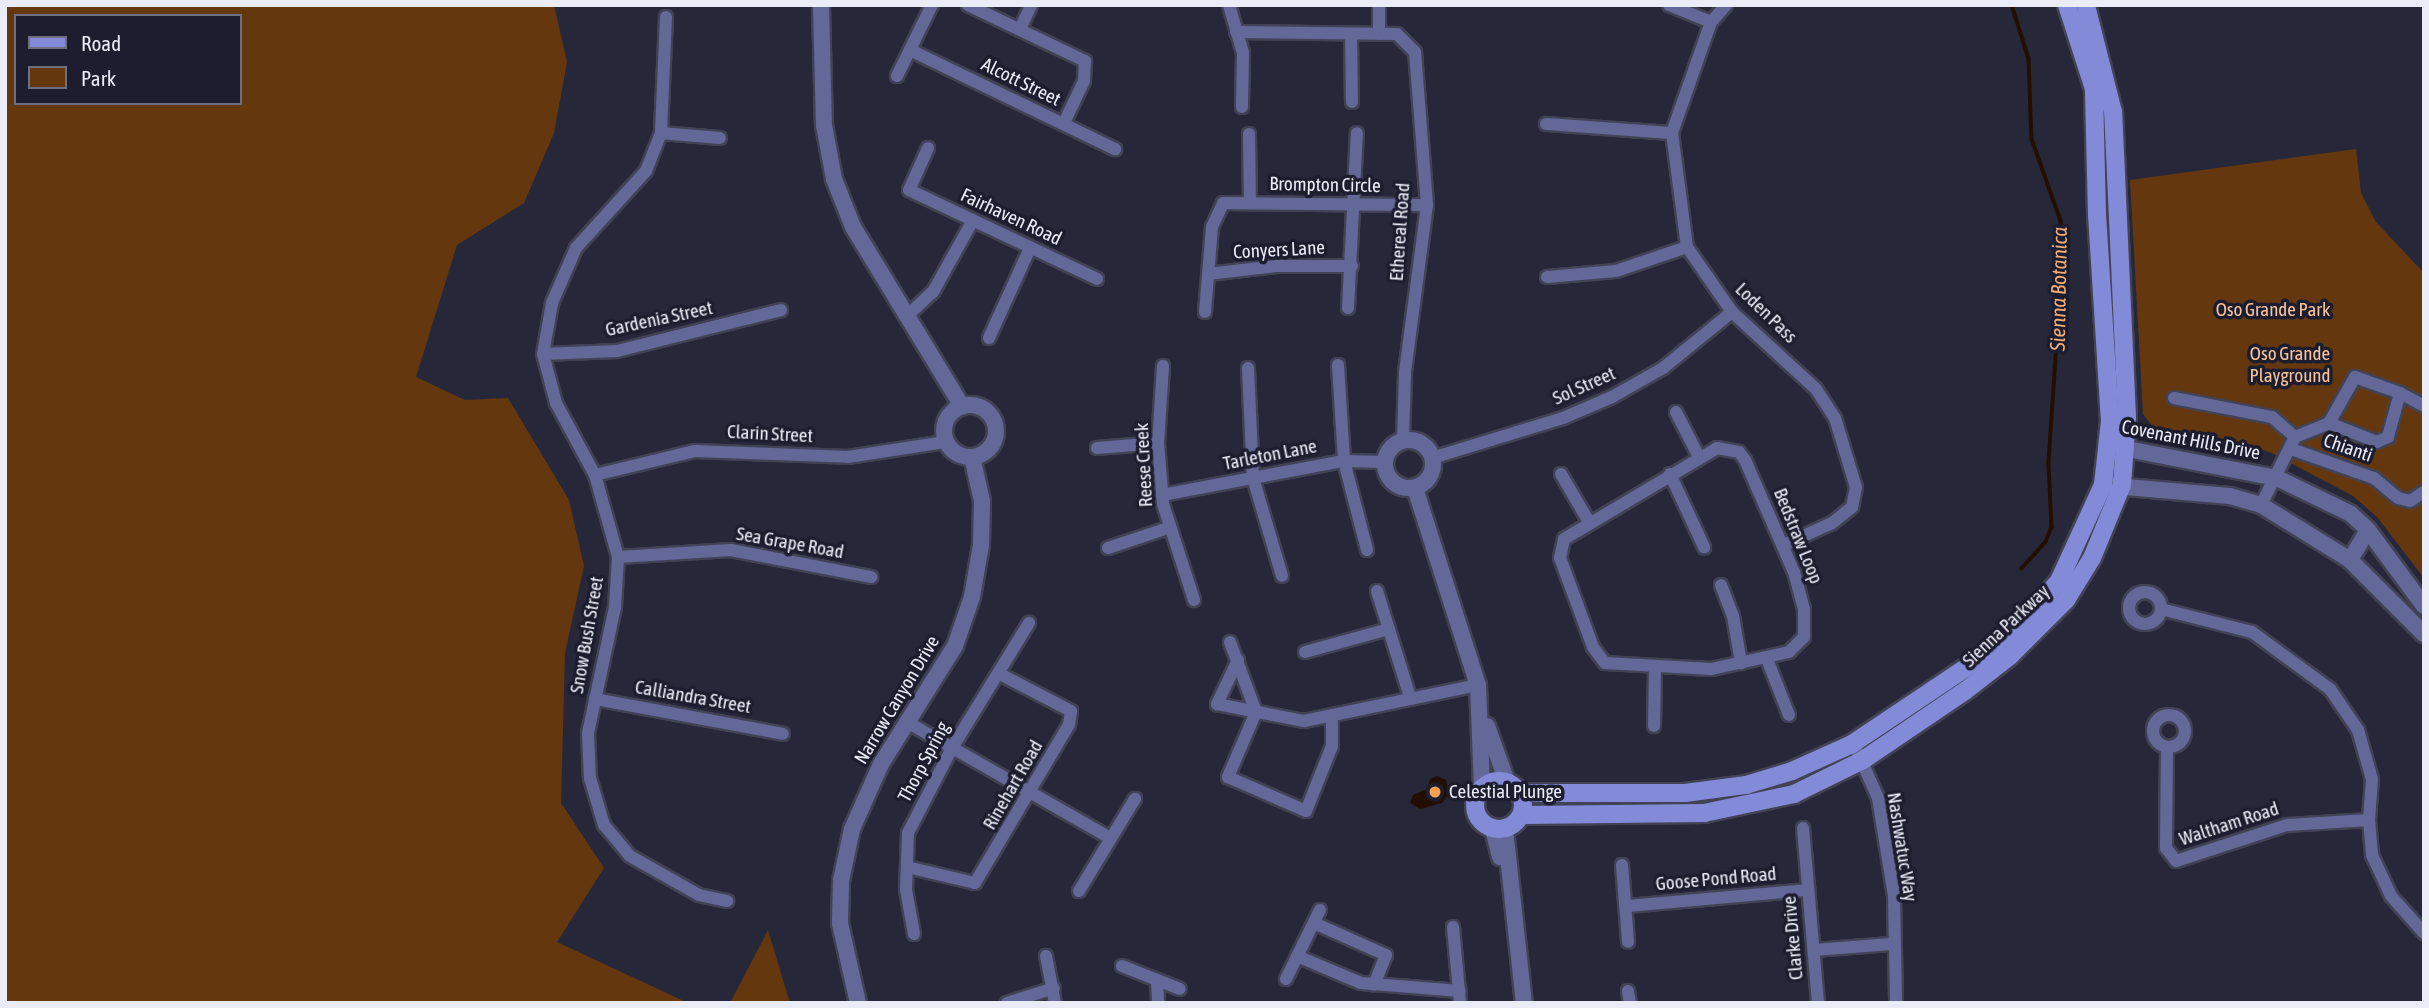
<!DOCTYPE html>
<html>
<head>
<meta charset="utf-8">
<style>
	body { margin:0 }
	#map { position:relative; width:2429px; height:1008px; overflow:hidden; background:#262839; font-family:"Asap Condensed",sans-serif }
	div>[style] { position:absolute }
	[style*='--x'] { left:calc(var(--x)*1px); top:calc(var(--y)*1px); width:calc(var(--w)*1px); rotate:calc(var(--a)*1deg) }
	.green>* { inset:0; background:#64370f }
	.water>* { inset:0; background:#230f01 }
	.stream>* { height:3.5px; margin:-1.75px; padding:0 1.75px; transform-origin:1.75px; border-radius:1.75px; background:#230f01 }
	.roads { filter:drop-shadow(2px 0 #414354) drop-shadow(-2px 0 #414354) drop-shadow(0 2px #414354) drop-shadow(0 -2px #414354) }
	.minor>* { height:12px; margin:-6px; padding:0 6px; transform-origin:6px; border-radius:6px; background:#636899 }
	.minor>.ring { margin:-6px; padding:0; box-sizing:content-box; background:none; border:12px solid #636899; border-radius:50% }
	.tertiary>* { height:16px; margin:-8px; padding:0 8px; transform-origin:8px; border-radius:8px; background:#636899 }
	.tertiary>.ring { margin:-8px; padding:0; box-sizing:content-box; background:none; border:16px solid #636899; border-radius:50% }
	.secondary>* { height:18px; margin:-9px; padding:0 9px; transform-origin:9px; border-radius:9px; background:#838bd8 }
	.secondary>.ring { margin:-9px; padding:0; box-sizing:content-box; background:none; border:18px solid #838bd8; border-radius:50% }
	.dots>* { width:19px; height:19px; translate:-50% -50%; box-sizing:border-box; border:4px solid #1c1e2f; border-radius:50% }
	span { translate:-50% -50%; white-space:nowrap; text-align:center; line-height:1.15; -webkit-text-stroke:7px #1c1e2f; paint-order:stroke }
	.street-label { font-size:19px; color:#eaecf7 }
	.park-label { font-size:19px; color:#fac39a }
	.poi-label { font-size:19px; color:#eaecf7 }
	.left { translate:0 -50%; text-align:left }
	.water-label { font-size:21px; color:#f5ad76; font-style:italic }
	.frame { position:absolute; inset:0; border:7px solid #eaecf7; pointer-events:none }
	.legend { position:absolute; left:14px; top:14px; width:228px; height:91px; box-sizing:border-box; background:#1c1e2f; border:2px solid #6e707f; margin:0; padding:9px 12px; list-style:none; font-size:21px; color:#eaecf7 }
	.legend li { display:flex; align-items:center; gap:14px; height:35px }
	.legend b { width:35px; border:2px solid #6e707f }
</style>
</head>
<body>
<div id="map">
	<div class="green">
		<div style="clip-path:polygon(evenodd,5px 5px,554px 5px,567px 62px,554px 133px,524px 203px,457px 245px,416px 377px,465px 400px,508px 398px,569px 500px,584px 566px,565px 653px,561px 803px,604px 868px,557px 942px,688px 1003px,5px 1003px,5px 5px,16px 16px,240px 16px,240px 103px,16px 103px,16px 16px)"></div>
		<div style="clip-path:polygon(2356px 149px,2361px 193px,2376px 222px,2424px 273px,2424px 578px,2377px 517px,2353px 496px,2274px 454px,2242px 442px,2153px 427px,2143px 414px,2130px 180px)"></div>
		<div style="clip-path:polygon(768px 930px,790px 1003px,730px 1003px,764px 938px)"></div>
	</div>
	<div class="water">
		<div style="clip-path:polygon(1437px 776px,1446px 780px,1449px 794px,1442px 803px,1420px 809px,1410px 803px,1413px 795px,1427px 789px,1430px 779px)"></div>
	</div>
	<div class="stream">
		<div style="--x:2012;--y:5;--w:57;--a:72.5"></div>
		<div style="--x:2029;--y:59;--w:80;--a:87.9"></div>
		<div style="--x:2032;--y:139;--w:87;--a:70.5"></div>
		<div style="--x:2061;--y:221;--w:35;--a:87"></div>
		<div style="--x:2063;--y:256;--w:208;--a:93.9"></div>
		<div style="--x:2049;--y:464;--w:63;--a:87.3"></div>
		<div style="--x:2052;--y:527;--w:16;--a:112"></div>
		<div style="--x:2046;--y:542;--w:36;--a:132"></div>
	</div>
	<div class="roads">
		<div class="minor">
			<div style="--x:968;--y:5;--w:130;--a:25.6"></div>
			<div style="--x:1085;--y:61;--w:20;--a:93"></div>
			<div style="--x:1084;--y:81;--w:47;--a:115.5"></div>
			<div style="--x:1229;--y:5;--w:50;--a:73.7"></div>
			<div style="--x:1243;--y:53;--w:54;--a:91.1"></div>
			<div style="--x:1379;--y:5;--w:29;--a:90"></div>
			<div style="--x:1669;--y:5;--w:45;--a:22"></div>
			<div style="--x:1726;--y:5;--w:23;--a:131"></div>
			<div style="--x:1711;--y:22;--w:118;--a:109.4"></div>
			<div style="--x:1672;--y:133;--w:115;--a:82.5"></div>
			<div style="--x:1687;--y:247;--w:79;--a:55.3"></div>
			<div style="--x:1732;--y:312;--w:114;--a:42.5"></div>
			<div style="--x:1816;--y:389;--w:35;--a:57"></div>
			<div style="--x:1835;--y:418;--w:72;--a:73.1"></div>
			<div style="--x:1856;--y:487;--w:20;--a:101"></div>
			<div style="--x:1852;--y:507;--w:26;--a:141"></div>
			<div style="--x:1832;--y:523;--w:53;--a:155.4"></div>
			<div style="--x:666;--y:17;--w:116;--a:92.5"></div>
			<div style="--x:661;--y:133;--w:41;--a:111.5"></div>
			<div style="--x:646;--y:171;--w:104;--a:132.3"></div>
			<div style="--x:576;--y:248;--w:60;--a:113.6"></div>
			<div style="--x:552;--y:303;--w:52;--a:100"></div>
			<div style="--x:543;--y:354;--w:51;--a:75.1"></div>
			<div style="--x:556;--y:403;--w:82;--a:61.6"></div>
			<div style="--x:595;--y:475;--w:85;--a:74.3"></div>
			<div style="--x:618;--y:557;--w:50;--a:93.4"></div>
			<div style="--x:615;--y:607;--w:129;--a:102.1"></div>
			<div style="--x:588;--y:733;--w:45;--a:87.5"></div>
			<div style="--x:590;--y:778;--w:49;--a:73.4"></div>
			<div style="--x:604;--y:825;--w:40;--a:50"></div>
			<div style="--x:630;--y:856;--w:79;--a:29.5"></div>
			<div style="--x:699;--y:895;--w:29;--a:12"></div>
			<div style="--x:1020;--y:29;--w:26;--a:-65"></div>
			<div style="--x:1236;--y:32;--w:161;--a:0.7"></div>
			<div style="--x:1397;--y:34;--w:25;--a:45"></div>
			<div style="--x:1415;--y:52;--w:153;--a:85.5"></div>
			<div style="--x:1427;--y:205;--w:169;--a:97.5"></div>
			<div style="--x:1405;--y:373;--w:67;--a:91.7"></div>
			<div style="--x:1351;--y:34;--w:68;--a:89.2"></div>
			<div style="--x:910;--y:50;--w:228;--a:25.8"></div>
			<div style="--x:897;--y:76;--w:79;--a:-63.8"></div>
			<div style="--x:1546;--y:124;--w:126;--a:4.1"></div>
			<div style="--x:661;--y:133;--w:59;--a:4.8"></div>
			<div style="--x:1249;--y:134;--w:69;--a:89.2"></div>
			<div style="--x:928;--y:148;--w:46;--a:114.3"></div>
			<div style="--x:909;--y:190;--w:208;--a:25.3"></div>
			<div style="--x:1208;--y:274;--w:69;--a:-6.6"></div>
			<div style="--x:1277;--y:266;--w:75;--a:0"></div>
			<div style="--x:1547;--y:277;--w:69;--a:-5"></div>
			<div style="--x:1616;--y:271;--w:75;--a:-18.7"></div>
			<div style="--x:1348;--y:308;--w:175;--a:-87.1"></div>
			<div style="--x:1205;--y:312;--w:85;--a:-85.3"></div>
			<div style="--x:1212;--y:227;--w:26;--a:-65"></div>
			<div style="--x:1223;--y:203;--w:204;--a:0.6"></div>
			<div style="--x:909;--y:314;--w:33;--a:-43"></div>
			<div style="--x:933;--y:292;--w:82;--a:-60.9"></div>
			<div style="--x:989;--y:338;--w:99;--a:-65.5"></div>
			<div style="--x:543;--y:354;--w:74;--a:-2.3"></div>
			<div style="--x:617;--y:351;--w:169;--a:-14"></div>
			<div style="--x:1338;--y:365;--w:96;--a:86.4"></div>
			<div style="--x:1344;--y:461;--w:92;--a:75.5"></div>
			<div style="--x:1163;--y:366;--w:77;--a:93.7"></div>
			<div style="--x:1158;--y:443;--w:61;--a:85.3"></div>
			<div style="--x:1163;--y:504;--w:101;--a:72.1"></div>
			<div style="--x:1248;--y:368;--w:110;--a:87.4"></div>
			<div style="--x:1253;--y:478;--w:102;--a:73.5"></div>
			<div style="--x:2400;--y:393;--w:27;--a:28"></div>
			<div style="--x:2174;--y:398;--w:100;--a:11"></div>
			<div style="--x:2272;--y:417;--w:30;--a:41"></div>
			<div style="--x:1676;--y:412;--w:51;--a:62.9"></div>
			<div style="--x:1097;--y:448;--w:61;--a:-4.7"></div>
			<div style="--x:1717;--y:448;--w:22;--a:10"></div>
			<div style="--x:1739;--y:452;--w:10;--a:53"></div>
			<div style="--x:1745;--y:460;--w:122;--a:66.4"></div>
			<div style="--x:1794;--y:572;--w:38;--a:75"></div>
			<div style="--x:1804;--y:609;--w:28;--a:90"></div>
			<div style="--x:1804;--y:637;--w:21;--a:135"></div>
			<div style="--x:1789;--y:652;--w:80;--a:167.7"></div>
			<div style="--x:1711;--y:669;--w:106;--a:-176.8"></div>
			<div style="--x:1605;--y:663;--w:20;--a:-127"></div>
			<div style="--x:1593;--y:647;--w:95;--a:-110.3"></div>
			<div style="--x:1560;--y:558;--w:19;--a:-78"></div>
			<div style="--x:1564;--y:539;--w:178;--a:-30.7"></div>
			<div style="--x:2291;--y:449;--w:88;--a:19.3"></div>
			<div style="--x:2374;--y:478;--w:31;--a:40"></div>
			<div style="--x:2398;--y:498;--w:12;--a:14"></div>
			<div style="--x:2410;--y:501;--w:17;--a:-33"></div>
			<div style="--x:1432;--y:458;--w:137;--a:-17"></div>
			<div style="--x:1563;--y:418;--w:53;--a:-23.2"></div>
			<div style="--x:1612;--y:397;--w:59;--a:-29.6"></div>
			<div style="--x:1663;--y:368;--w:89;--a:-39.1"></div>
			<div style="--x:1561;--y:474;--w:56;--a:59.7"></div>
			<div style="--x:1670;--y:474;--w:81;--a:65"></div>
			<div style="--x:595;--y:475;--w:103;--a:-13.5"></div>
			<div style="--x:695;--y:451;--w:153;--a:2.2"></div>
			<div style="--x:848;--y:457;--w:98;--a:-8.8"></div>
			<div style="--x:1162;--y:495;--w:185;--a:-10.6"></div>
			<div style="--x:1344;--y:461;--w:41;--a:1.4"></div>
			<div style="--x:2261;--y:505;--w:76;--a:-63.4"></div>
			<div style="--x:2295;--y:437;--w:37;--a:-22"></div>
			<div style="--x:2329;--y:423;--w:53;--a:-60.5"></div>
			<div style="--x:2355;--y:377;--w:48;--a:19.6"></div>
			<div style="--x:2400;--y:393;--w:46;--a:105.3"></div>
			<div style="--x:2388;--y:437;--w:12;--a:156"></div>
			<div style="--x:2377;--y:442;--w:52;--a:-158.4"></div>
			<div style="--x:1108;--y:548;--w:66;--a:-18.4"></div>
			<div style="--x:618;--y:557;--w:113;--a:-3.5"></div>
			<div style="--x:731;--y:550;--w:143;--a:10.9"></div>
			<div style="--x:1721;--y:585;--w:33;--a:69"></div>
			<div style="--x:1733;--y:616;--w:48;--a:80.3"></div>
			<div style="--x:1377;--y:591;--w:111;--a:72.7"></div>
			<div class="ring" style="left:2129px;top:592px;width:20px;height:20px"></div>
			<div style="--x:2161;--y:609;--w:94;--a:14.2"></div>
			<div style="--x:2252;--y:632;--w:97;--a:36.2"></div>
			<div style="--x:2330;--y:689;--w:50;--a:55.7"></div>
			<div style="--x:2358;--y:730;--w:51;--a:74.1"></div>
			<div style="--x:2372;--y:779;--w:41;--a:94.2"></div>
			<div style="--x:2369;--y:820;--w:35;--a:85"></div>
			<div style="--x:2372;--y:855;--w:45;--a:65.1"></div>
			<div style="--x:2391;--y:896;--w:50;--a:48.3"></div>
			<div style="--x:1230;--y:642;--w:75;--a:69.6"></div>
			<div style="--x:1256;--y:712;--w:71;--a:113.3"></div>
			<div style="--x:1228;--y:777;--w:85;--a:23.6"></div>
			<div style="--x:1306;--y:811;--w:70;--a:-68.2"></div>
			<div style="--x:1332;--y:746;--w:31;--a:-90"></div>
			<div style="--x:1305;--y:652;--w:87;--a:-15.3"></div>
			<div style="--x:1767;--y:659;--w:60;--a:68.6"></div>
			<div style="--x:1238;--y:660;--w:49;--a:115.5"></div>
			<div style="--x:1217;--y:704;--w:89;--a:11.1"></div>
			<div style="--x:1304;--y:721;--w:178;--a:-11.7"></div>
			<div style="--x:595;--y:699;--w:191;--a:10.5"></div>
			<div class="ring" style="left:2153px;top:715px;width:20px;height:20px"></div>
			<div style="--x:907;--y:722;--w:234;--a:29.7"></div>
			<div style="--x:1654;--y:726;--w:57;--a:-89"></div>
			<div style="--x:2167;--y:747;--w:101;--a:90.6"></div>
			<div style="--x:2166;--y:848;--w:16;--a:52"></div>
			<div style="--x:2176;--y:861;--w:117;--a:-18"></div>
			<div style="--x:2287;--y:825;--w:82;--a:-3.5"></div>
			<div style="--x:1858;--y:753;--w:49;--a:66"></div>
			<div style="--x:1878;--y:798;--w:99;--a:80.7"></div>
			<div style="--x:1894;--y:896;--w:107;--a:88.9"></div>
			<div style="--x:1803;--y:828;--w:176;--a:85.1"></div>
			<div style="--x:1622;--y:865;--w:77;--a:85.5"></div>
			<div style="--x:907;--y:867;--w:70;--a:13.2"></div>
			<div style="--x:975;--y:883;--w:184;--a:-59.3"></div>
			<div style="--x:1069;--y:725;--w:14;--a:-82"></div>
			<div style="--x:1071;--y:711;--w:82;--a:-152.5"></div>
			<div style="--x:1079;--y:891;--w:108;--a:-58.7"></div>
			<div style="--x:1628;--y:906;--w:181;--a:-5.1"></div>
			<div style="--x:1314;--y:923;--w:79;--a:24"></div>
			<div style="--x:1386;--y:955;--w:32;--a:112"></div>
			<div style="--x:1453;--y:927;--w:76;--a:84.7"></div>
			<div style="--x:914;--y:934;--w:45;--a:-100.3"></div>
			<div style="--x:906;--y:890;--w:57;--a:-88"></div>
			<div style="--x:908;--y:833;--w:96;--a:-62.6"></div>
			<div style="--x:952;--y:748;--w:147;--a:-58.4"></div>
			<div style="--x:1814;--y:950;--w:77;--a:-4.5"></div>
			<div style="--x:1046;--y:956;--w:48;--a:79.2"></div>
			<div style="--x:1297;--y:956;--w:69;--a:22.9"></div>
			<div style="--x:1361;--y:983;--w:99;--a:4.6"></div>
			<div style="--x:1122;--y:966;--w:62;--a:21.6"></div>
			<div style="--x:1286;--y:979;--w:77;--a:-63.8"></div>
			<div style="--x:1157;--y:981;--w:22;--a:87"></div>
			<div style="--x:1628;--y:991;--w:12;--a:81"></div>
			<div style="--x:1007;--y:1003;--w:49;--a:-17.7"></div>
		</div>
		<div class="tertiary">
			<div style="--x:821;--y:5;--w:120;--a:88.6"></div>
			<div style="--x:824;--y:125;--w:55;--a:79.5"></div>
			<div style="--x:834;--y:179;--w:52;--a:68.4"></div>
			<div style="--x:853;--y:227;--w:210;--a:58.7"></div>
			<div class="ring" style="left:944px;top:405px;width:36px;height:36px"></div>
			<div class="ring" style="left:1385px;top:440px;width:32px;height:32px"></div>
			<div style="--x:2112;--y:446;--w:168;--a:11"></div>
			<div style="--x:2277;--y:478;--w:82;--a:25.9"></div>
			<div style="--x:2351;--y:514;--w:23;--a:43"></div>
			<div style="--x:2368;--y:530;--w:94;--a:53.6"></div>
			<div style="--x:2103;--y:485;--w:127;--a:5"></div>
			<div style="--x:2230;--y:496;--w:32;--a:16"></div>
			<div style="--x:2261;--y:505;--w:105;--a:31.7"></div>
			<div style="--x:2350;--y:560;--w:105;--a:45"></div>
			<div style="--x:1415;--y:488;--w:207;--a:72.3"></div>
			<div style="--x:1478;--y:685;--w:103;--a:87.8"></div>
			<div style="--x:2350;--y:560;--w:35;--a:-59"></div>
			<div style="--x:1487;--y:726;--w:59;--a:70.3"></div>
			<div style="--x:1493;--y:829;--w:29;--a:76"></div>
			<div style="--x:1505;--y:829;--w:175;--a:83.8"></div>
			<div style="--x:858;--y:1003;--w:82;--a:-102.7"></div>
			<div style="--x:840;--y:923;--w:42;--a:-88.6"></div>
			<div style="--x:841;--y:881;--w:53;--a:-78.1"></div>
			<div style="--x:852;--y:829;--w:71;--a:-66"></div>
			<div style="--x:881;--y:764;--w:139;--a:-57.9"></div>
			<div style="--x:955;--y:646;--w:52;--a:-70.9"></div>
			<div style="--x:972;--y:597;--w:53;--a:-80.2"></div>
			<div style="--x:981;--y:545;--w:44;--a:-88.7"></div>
			<div style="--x:982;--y:501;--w:45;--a:-102.8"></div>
		</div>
		<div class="secondary">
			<div class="ring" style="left:1475px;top:781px;width:30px;height:30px"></div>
			<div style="--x:1521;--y:793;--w:164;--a:0"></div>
			<div style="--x:1685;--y:793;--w:62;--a:-7.5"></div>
			<div style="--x:1746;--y:785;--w:48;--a:-16.9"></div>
			<div style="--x:1792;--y:771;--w:66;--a:-24.2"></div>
			<div style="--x:1852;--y:744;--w:182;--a:-33.8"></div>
			<div style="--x:2003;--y:643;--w:84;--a:-47.9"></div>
			<div style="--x:2059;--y:581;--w:106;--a:-65.4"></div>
			<div style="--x:2103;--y:485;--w:64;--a:-83.8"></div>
			<div style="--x:2110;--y:421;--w:206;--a:-93.6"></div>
			<div style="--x:2097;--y:215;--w:126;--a:-91.4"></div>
			<div style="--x:2094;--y:89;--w:88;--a:-107.8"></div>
			<div style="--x:1522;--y:815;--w:182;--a:-0.6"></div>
			<div style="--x:1704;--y:813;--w:92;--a:-11.9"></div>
			<div style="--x:1794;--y:794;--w:77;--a:-26.2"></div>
			<div style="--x:1863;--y:760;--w:123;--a:-34.1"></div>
			<div style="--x:1965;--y:691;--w:58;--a:-38"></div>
			<div style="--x:2011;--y:655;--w:78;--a:-45"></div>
			<div style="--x:2066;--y:600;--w:49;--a:-58.2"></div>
			<div style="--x:2092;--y:558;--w:79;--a:-67.7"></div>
			<div style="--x:2122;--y:485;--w:68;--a:-85.8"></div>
			<div style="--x:2127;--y:417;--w:305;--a:-92.6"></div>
			<div style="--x:2113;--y:112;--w:110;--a:-104.2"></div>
		</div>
	</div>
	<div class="dots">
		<div style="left:1435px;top:792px;background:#fb9e52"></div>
	</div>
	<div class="street-label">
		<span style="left:1021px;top:82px;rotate:26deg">Alcott Street</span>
		<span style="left:1325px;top:185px;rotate:1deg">Brompton Circle</span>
		<span style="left:1011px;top:217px;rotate:25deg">Fairhaven Road</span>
		<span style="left:1400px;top:232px;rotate:-86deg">Ethereal Road</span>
		<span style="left:1279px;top:250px;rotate:-3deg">Conyers Lane</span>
		<span style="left:1766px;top:313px;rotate:44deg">Loden Pass</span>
		<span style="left:659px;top:319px;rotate:-12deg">Gardenia Street</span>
		<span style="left:1584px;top:386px;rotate:-24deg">Sol Street</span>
		<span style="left:770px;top:434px;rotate:3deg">Clarin Street</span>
		<span style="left:2191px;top:440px;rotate:11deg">Covenant Hills Drive</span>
		<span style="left:2348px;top:448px;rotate:19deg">Chianti</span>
		<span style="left:1270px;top:455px;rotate:-11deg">Tarleton Lane</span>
		<span style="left:1144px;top:465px;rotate:-93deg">Reese Creek</span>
		<span style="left:1798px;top:536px;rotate:68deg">Bedstraw Loop</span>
		<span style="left:790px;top:543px;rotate:10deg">Sea Grape Road</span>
		<span style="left:2006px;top:626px;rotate:-43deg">Sienna Parkway</span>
		<span style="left:587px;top:635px;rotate:-80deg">Snow Bush Street</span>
		<span style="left:693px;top:697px;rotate:10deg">Calliandra Street</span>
		<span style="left:897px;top:700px;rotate:-59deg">Narrow Canyon Drive</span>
		<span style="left:924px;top:762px;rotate:-62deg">Thorp Spring</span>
		<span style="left:1013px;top:785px;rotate:-60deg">Rinehart Road</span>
		<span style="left:2229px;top:824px;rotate:-18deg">Waltham Road</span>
		<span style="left:1902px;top:847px;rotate:81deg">Nashwatuc Way</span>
		<span style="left:1716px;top:879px;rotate:-5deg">Goose Pond Road</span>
		<span style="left:1793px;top:938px;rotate:-95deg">Clarke Drive</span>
	</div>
	<div class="park-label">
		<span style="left:2273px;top:310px">Oso Grande Park</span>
		<span style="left:2290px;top:365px">Oso Grande<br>Playground</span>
	</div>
	<div class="poi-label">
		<span class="left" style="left:1449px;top:792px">Celestial Plunge</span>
	</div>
	<div class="water-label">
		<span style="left:2058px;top:289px;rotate:-89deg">Sienna Botanica</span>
	</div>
	<div class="frame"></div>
	<ul class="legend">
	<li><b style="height:9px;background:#838bd8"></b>Road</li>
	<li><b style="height:19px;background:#64370f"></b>Park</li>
	</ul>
</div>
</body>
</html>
